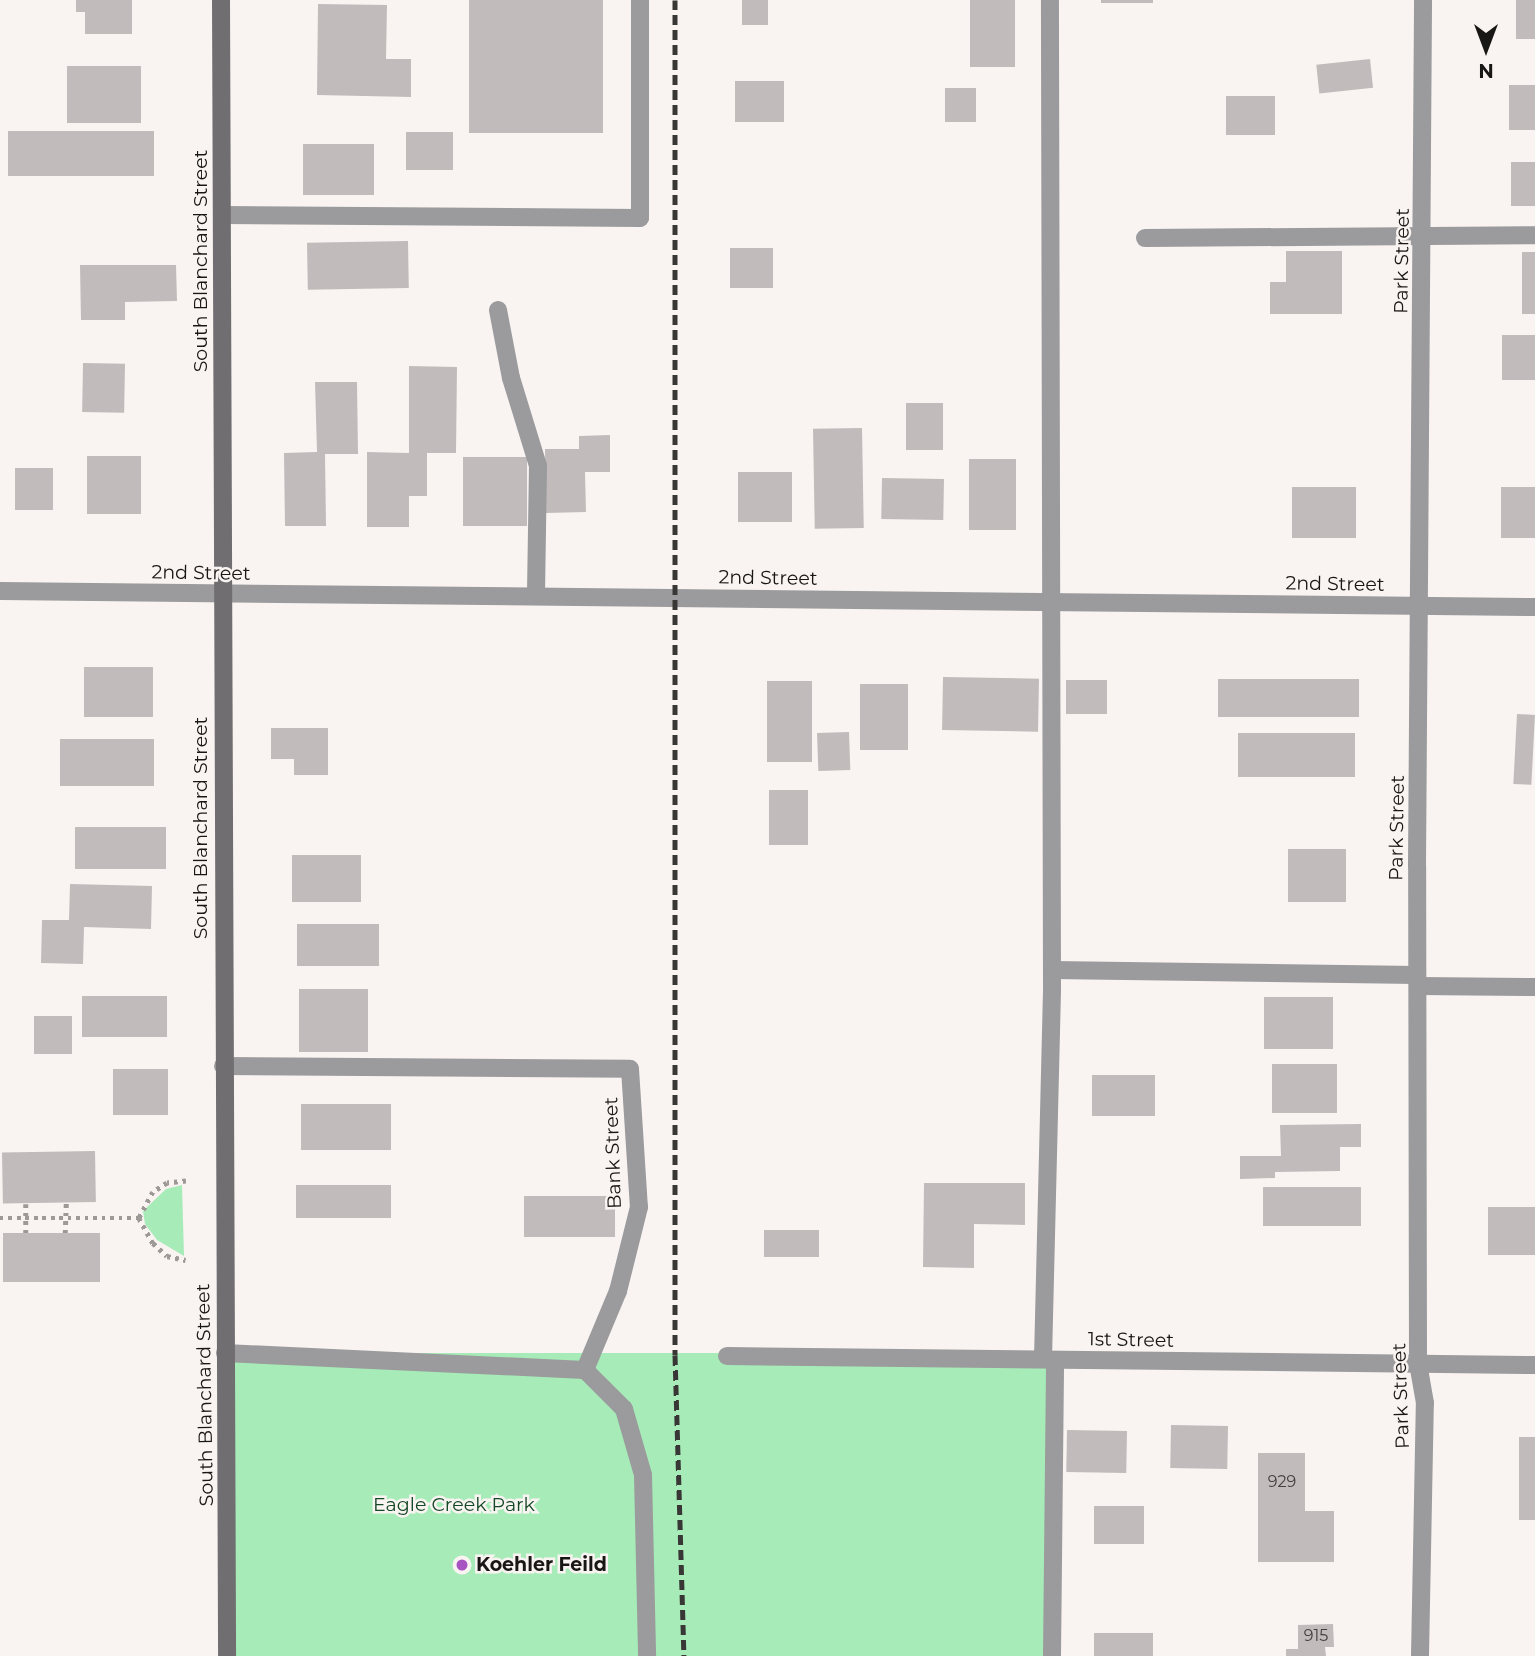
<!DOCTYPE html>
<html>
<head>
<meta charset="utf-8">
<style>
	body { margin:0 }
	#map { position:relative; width:1535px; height:1656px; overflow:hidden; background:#f9f4f1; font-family:Montserrat,sans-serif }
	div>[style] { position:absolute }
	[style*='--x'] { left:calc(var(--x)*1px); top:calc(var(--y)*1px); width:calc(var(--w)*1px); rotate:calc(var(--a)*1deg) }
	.green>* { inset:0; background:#a6ebb8; transform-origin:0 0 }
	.building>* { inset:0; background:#c1bbbc; transform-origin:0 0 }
	.path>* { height:4.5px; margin-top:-2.25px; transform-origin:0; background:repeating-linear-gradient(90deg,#9d9997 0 3.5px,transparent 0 8.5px) }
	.lane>* { height:18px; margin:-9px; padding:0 9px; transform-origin:9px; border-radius:9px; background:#9b9a9c }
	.street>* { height:18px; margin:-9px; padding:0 9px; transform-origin:9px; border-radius:9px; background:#9b9a9c }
	.secondary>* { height:18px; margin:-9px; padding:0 9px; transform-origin:9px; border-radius:9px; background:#706e71 }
	.rail>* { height:5px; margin-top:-2.5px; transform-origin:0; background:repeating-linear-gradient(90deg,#393735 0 10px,transparent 0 15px) }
	.dots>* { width:19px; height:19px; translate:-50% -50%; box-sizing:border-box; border:4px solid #f9f4f1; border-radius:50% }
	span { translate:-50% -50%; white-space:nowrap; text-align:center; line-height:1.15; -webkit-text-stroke:5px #f9f4f1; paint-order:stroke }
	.number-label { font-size:16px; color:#434040 }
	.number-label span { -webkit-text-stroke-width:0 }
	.street-label { font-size:19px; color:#191716 }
	.park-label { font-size:19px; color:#134826 }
	.poi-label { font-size:19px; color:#191716; font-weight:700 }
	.left { translate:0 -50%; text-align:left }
	.north { position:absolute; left:1451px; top:14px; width:70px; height:70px; -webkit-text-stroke:5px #f9f4f1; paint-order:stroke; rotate:180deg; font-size:19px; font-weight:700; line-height:28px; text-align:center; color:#191716 }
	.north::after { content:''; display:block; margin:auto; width:24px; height:32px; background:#191716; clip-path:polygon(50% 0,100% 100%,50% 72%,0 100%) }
</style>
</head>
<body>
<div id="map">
	<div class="green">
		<div style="clip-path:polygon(182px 1185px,184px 1256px,157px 1240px,145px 1224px,143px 1211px,166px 1189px)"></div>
		<div style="left:225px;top:1353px;width:830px;height:303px"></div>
	</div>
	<div class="building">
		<div style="clip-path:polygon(76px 0,132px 0,132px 34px,85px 34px,85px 12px,76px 12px)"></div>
		<div style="left:469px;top:0;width:134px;height:133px"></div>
		<div style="left:742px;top:0;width:26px;height:25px"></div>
		<div style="left:970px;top:0;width:45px;height:67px"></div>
		<div style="left:1101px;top:0;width:52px;height:3px"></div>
		<div style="left:1516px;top:0;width:19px;height:39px"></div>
		<div style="clip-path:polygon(318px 4px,387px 5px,386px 59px,411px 59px,411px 97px,317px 95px)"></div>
		<div style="left:1370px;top:59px;width:29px;height:54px;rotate:84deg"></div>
		<div style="left:67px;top:66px;width:74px;height:57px"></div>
		<div style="left:735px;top:81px;width:49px;height:41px"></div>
		<div style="left:1509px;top:85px;width:26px;height:45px"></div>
		<div style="left:945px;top:88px;width:31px;height:34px"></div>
		<div style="left:1226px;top:96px;width:49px;height:39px"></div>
		<div style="left:8px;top:131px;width:146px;height:45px"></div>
		<div style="left:406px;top:132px;width:47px;height:38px"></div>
		<div style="left:303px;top:144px;width:71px;height:51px"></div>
		<div style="left:1511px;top:162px;width:24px;height:44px"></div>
		<div style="left:408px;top:241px;width:47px;height:101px;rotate:89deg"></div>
		<div style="left:730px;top:248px;width:43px;height:40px"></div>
		<div style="clip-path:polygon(1286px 251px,1342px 251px,1342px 314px,1270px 314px,1270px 282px,1286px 282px)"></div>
		<div style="left:1522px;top:252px;width:13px;height:62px"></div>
		<div style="clip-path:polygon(80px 265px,176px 265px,177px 301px,125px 302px,125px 320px,81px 320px)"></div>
		<div style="left:1502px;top:335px;width:33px;height:45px"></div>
		<div style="left:83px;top:363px;width:42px;height:49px;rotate:1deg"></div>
		<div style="clip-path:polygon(409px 366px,457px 367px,456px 453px,427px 453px,427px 496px,409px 496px,409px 527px,367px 527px,367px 452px,409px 453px)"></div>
		<div style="clip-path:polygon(315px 382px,357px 382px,358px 454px,325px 454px,326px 526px,285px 526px,284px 453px,317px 452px)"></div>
		<div style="left:906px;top:403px;width:37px;height:47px"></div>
		<div style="left:862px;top:428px;width:100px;height:49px;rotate:89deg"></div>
		<div style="clip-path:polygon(610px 435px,610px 472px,585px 472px,586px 512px,546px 513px,545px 449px,579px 449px,579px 436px)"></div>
		<div style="left:87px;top:456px;width:54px;height:58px"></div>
		<div style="left:463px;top:457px;width:64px;height:69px"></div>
		<div style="left:969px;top:459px;width:47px;height:71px"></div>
		<div style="left:15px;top:468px;width:38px;height:42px"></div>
		<div style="left:738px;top:472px;width:54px;height:50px"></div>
		<div style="left:882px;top:478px;width:62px;height:41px;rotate:1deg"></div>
		<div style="left:1292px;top:487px;width:64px;height:51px"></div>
		<div style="left:1501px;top:487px;width:34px;height:51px"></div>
		<div style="left:84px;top:667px;width:69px;height:50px"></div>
		<div style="left:943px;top:677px;width:96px;height:53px;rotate:1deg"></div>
		<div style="left:1218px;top:679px;width:141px;height:38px"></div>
		<div style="left:1066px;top:680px;width:41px;height:34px"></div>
		<div style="left:767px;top:681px;width:45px;height:81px"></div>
		<div style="left:860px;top:684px;width:48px;height:66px"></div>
		<div style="left:1517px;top:714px;width:18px;height:70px;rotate:3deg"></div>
		<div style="clip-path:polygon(271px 728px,328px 728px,328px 775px,294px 775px,294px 759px,271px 759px)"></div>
		<div style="left:849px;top:732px;width:38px;height:32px;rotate:88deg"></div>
		<div style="left:1238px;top:733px;width:117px;height:44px"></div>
		<div style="left:60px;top:739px;width:94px;height:47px"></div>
		<div style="left:769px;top:790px;width:39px;height:55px"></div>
		<div style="left:75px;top:827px;width:91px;height:42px"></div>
		<div style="left:1288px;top:849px;width:58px;height:53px"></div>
		<div style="left:292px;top:855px;width:69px;height:47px"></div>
		<div style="clip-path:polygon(70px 884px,152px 886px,151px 929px,84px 927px,83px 964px,41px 963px,42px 920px,69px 920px)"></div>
		<div style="left:297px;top:924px;width:82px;height:42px"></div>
		<div style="left:299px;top:989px;width:69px;height:63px"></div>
		<div style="left:82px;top:996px;width:85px;height:41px"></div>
		<div style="left:1264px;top:997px;width:69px;height:52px"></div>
		<div style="left:34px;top:1016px;width:38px;height:38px"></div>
		<div style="left:1337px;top:1064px;width:49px;height:65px;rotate:90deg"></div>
		<div style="left:113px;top:1069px;width:55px;height:46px"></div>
		<div style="left:1092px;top:1075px;width:63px;height:41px"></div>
		<div style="left:301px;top:1104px;width:90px;height:46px"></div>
		<div style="clip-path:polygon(1361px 1124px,1361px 1147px,1340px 1147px,1340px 1171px,1275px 1172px,1275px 1178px,1240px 1179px,1240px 1156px,1281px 1156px,1280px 1125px)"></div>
		<div style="left:95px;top:1151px;width:51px;height:93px;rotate:89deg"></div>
		<div style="clip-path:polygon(924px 1183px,1025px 1183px,1025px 1225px,974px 1224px,974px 1268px,923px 1267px)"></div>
		<div style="left:296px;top:1185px;width:95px;height:33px"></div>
		<div style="left:1263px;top:1187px;width:98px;height:39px"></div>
		<div style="left:524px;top:1196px;width:91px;height:41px"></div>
		<div style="left:1488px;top:1207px;width:47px;height:48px"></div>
		<div style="left:764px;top:1230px;width:55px;height:27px"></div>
		<div style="left:100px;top:1233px;width:49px;height:97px;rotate:90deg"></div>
		<div style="left:1171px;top:1425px;width:57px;height:43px;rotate:1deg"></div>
		<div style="left:1067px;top:1430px;width:60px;height:42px;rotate:1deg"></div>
		<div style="left:1535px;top:1437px;width:83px;height:16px;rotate:90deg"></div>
		<div style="clip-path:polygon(1258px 1453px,1305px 1453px,1305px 1511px,1334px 1511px,1334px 1562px,1258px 1562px)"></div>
		<div style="left:1094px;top:1506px;width:50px;height:38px"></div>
		<div style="clip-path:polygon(1333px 1624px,1334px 1647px,1325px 1647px,1326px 1656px,1286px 1656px,1286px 1649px,1298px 1649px,1298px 1625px)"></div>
		<div style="left:1094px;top:1633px;width:59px;height:23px"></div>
	</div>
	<div class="path">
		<div style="--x:186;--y:1181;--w:19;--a:174"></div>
		<div style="--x:167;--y:1183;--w:17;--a:147"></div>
		<div style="--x:153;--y:1192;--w:30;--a:118"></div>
		<div style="--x:139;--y:1218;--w:29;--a:61"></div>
		<div style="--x:153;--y:1243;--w:19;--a:43"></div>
		<div style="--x:167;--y:1256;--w:19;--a:12"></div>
		<div style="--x:26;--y:1204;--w:30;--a:90"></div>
		<div style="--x:0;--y:1218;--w:139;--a:0"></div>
		<div style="--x:65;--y:1233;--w:31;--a:-88"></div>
	</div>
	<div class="lane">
		<div style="--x:222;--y:215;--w:418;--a:0.4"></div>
		<div style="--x:640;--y:218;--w:218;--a:-90"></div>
		<div style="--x:498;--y:310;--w:69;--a:79.2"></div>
		<div style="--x:511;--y:378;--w:92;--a:72.9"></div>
		<div style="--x:538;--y:466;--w:130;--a:90.9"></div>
		<div style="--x:1052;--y:970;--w:365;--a:0.8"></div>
		<div style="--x:1418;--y:986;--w:117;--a:0.5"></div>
	</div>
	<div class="street">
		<div style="--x:1145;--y:238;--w:390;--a:-0.4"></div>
		<div style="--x:0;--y:591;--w:1535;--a:0.6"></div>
		<div style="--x:223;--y:1066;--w:407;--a:0.4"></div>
		<div style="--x:630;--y:1069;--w:138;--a:86.3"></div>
		<div style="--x:639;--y:1207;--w:87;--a:104"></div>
		<div style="--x:618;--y:1291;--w:86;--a:112.7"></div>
		<div style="--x:585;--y:1370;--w:55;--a:45"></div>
		<div style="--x:624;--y:1409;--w:69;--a:73.9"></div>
		<div style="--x:643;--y:1475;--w:181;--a:88.7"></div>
		<div style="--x:225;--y:1353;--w:360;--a:2.7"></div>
		<div style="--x:727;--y:1356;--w:808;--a:0.64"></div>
		<div style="--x:1043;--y:1359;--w:371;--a:-88.6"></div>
		<div style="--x:1052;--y:988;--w:988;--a:-90.12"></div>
		<div style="--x:1052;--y:1656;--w:296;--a:-89.4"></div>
		<div style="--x:1420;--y:1656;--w:253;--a:-88.9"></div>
		<div style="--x:1425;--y:1403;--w:40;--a:-100"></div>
		<div style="--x:1418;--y:1364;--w:498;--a:-90.1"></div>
		<div style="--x:1417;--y:866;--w:866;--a:-89.6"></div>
	</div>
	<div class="secondary">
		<div style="--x:221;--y:0;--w:1656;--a:89.79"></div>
	</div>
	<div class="rail">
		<div style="--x:675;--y:0;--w:1355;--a:90"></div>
		<div style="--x:675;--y:1355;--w:301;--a:88.3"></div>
	</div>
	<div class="dots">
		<div style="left:462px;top:1565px;background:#a853c2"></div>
	</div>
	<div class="number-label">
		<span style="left:1282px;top:1482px">929</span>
		<span style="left:1316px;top:1636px">915</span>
	</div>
	<div class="street-label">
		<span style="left:201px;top:261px;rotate:-90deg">South Blanchard Street</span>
		<span style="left:1402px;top:261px;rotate:-89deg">Park Street</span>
		<span style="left:201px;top:573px;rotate:1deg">2nd Street</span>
		<span style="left:768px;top:578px;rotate:1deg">2nd Street</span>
		<span style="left:1335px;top:584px;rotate:1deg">2nd Street</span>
		<span style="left:201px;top:828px;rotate:-90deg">South Blanchard Street</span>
		<span style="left:1397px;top:828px;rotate:-89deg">Park Street</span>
		<span style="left:613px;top:1153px;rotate:-92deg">Bank Street</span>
		<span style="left:1131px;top:1340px;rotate:1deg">1st Street</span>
		<span style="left:205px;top:1395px;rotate:-91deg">South Blanchard Street</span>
		<span style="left:1401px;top:1396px;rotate:-92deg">Park Street</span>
	</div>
	<div class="park-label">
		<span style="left:454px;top:1505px">Eagle Creek Park</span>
	</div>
	<div class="poi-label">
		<span class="left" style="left:476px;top:1565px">Koehler Feild</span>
	</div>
	<div class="north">N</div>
</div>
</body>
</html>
